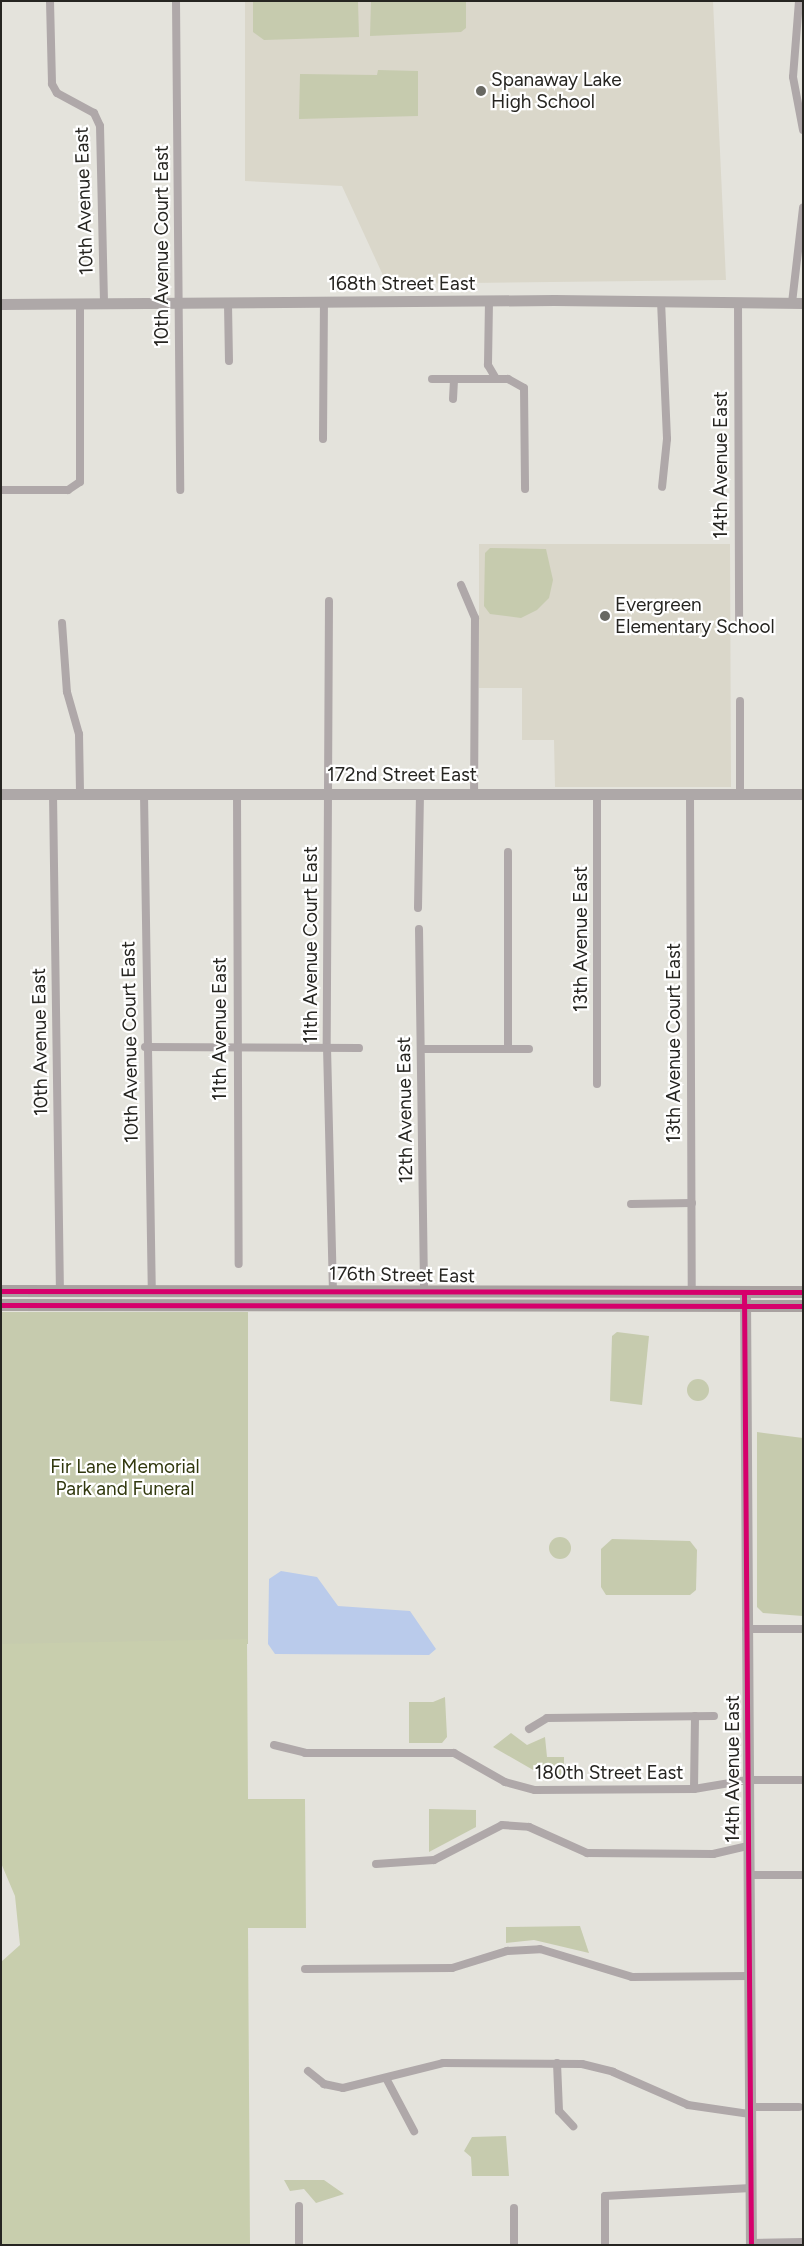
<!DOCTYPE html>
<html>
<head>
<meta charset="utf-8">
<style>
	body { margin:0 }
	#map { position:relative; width:804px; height:2246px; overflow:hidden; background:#e4e3dc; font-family:Figtree,sans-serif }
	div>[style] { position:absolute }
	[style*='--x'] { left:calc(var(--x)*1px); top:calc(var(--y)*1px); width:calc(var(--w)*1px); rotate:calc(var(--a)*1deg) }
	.built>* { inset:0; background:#dad7ca }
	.green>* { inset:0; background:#c6cbae; transform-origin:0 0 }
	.round { border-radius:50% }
	.forest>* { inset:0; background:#c8cead }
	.water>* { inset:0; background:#bacbeb }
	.street>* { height:8px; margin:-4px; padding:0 4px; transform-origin:4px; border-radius:4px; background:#afa8a9 }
	.secondary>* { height:11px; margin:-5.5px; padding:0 5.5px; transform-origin:5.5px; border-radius:5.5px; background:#aea8a8 }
	.primary>* { height:12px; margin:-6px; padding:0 6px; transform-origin:6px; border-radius:6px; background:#a8a1a0 }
	.cycleway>* { height:5px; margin:-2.5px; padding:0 2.5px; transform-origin:2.5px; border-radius:2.5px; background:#d6006c }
	.dots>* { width:14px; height:14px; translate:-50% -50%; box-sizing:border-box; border:2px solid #fff; border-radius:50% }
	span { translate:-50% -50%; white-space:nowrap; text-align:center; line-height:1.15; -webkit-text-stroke:4.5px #fff; paint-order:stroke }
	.poi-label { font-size:19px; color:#262521 }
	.left { translate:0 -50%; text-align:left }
	.street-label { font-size:19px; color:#262521 }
	.park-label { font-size:19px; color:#31380e }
	.frame { position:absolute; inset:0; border:2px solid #262521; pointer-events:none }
</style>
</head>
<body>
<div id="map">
	<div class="built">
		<div style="clip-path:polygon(245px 1px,713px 1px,726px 280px,387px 284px,342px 186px,245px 181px)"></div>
		<div style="clip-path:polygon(479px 544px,730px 544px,731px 787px,555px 787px,554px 740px,522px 740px,522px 688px,479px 688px)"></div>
	</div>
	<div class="green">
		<div style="clip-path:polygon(253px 1px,358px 1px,359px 37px,264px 40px,253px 32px)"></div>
		<div style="clip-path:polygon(371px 1px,466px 1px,466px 28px,461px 32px,370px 36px)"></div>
		<div style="clip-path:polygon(378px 70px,418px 71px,418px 116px,299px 119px,300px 74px,377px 75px)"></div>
		<div style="clip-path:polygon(490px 548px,546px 549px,553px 580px,549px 598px,537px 610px,521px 618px,490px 614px,484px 606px,485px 553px)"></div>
		<div style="left:1px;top:1312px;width:247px;height:332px"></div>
		<div style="clip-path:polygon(617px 1332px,649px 1336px,642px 1405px,610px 1401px,612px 1336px)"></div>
		<div class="round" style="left:687px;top:1379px;width:22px;height:22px"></div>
		<div style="clip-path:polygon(757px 1432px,803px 1438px,803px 1616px,763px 1613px,757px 1607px)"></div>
		<div class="round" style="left:549px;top:1537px;width:22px;height:22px"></div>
		<div style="clip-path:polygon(612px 1539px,690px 1541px,697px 1550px,696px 1590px,690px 1595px,606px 1595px,601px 1587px,601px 1549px)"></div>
		<div style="clip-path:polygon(445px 1697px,447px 1737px,442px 1743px,409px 1743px,409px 1702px,433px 1702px)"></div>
		<div style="clip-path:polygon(511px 1733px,527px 1745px,545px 1737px,547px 1757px,564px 1757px,564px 1780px,547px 1778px,493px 1747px)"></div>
		<div style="clip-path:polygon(429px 1809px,476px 1810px,476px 1827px,429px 1852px)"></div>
		<div style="clip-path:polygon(580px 1926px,589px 1953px,534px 1940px,506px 1943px,506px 1927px)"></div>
		<div style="clip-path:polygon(506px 2136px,509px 2176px,472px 2176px,471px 2157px,464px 2151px,472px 2137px)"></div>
		<div style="clip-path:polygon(284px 2180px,324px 2180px,344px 2194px,316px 2203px,304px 2189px,290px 2191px)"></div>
	</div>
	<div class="forest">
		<div style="clip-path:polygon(247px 1639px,248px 1799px,305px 1799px,306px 1928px,248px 1928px,250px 2245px,1px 2245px,1px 1962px,20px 1945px,15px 1896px,1px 1863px,1px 1644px)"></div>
	</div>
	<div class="water">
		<div style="clip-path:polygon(281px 1571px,317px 1577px,338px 1606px,410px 1611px,436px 1649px,429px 1655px,275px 1654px,268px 1644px,269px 1579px)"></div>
	</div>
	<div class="street">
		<div style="--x:50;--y:1;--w:83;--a:88.6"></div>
		<div style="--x:52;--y:84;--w:10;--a:61"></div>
		<div style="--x:57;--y:93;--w:42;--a:28.4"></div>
		<div style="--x:94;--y:113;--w:14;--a:65"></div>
		<div style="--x:100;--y:126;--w:178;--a:88.7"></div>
		<div style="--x:176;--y:1;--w:489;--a:89.5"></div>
		<div style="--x:799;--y:1;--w:76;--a:94.5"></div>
		<div style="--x:793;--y:77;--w:54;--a:79.3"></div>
		<div style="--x:489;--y:301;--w:64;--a:90.9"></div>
		<div style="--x:488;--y:365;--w:14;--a:60"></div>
		<div style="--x:661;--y:301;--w:138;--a:87.5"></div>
		<div style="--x:667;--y:439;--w:48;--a:95.9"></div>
		<div style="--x:738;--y:302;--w:325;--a:89.8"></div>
		<div style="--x:792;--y:303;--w:96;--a:-83.4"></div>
		<div style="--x:228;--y:304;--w:57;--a:89"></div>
		<div style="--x:432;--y:379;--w:76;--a:0"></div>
		<div style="--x:508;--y:379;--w:18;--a:29"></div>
		<div style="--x:524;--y:388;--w:101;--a:89.4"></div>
		<div style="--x:453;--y:399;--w:20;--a:-87"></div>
		<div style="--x:323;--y:439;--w:137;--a:-89.6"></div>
		<div style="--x:1;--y:490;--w:67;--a:0"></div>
		<div style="--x:68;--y:490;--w:14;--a:-34"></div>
		<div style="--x:80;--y:482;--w:178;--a:-90"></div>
		<div style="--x:461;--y:585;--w:36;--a:67"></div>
		<div style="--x:475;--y:618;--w:175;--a:90.3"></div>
		<div style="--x:329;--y:601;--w:446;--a:90.3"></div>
		<div style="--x:327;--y:1047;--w:242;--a:88.6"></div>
		<div style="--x:62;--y:623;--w:69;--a:85.9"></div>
		<div style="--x:67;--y:692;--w:44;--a:74.1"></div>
		<div style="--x:79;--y:734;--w:59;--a:89"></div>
		<div style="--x:597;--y:793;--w:291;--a:90"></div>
		<div style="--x:740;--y:793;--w:92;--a:-90"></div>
		<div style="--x:53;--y:794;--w:496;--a:89.2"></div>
		<div style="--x:144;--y:794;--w:495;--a:89.1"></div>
		<div style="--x:237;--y:794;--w:470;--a:89.8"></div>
		<div style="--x:690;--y:794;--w:497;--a:89.8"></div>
		<div style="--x:418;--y:908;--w:115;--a:-89"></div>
		<div style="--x:419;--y:929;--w:361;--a:89.2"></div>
		<div style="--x:145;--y:1047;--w:214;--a:0.3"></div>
		<div style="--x:421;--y:1049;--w:108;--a:0"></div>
		<div style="--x:508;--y:1049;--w:197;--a:-90"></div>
		<div style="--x:631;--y:1204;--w:61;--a:-0.9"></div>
		<div style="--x:746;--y:1629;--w:57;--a:0"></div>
		<div style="--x:529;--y:1729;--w:21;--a:-31"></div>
		<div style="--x:547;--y:1718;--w:167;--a:-0.7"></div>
		<div style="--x:274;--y:1745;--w:32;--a:14"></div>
		<div style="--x:305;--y:1753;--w:149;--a:0"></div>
		<div style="--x:454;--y:1753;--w:59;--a:29.6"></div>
		<div style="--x:505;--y:1782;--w:31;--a:15"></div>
		<div style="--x:535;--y:1790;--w:159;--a:-0.4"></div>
		<div style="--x:694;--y:1789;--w:54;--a:-9.6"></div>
		<div style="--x:747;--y:1780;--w:56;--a:0"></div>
		<div style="--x:694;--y:1789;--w:73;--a:-89.2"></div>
		<div style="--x:376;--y:1864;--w:58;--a:-3.9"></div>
		<div style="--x:434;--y:1860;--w:76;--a:-27.2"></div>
		<div style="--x:502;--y:1825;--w:27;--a:4"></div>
		<div style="--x:529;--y:1827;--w:64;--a:24.1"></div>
		<div style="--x:587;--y:1853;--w:126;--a:0.5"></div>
		<div style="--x:713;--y:1854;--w:36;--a:-13"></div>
		<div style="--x:748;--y:1875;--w:55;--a:0"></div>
		<div style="--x:305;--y:1969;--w:147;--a:-0.4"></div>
		<div style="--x:452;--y:1968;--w:58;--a:-17.2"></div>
		<div style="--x:507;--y:1951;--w:33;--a:-3"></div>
		<div style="--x:540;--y:1949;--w:96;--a:16.9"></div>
		<div style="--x:632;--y:1977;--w:117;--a:-0.5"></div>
		<div style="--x:557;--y:2063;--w:48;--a:87.6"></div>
		<div style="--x:559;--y:2111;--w:21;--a:47"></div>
		<div style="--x:308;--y:2071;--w:21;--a:39"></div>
		<div style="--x:324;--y:2084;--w:19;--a:12"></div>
		<div style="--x:343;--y:2088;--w:103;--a:-14"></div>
		<div style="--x:443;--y:2063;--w:139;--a:0.4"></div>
		<div style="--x:582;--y:2064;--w:32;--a:14"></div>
		<div style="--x:613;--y:2072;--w:82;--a:23.7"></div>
		<div style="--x:688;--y:2105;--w:63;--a:8.3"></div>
		<div style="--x:387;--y:2080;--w:58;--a:62.1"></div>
		<div style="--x:750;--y:2107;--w:49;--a:0"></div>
		<div style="--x:299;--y:2206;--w:39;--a:90"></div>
		<div style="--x:514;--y:2208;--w:37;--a:90"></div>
		<div style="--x:751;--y:2243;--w:52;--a:-1.1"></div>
		<div style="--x:605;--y:2245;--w:49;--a:-90"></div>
		<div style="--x:605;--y:2196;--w:146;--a:-3.1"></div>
	</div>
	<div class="secondary">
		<div style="--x:1;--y:304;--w:553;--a:-0.41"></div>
		<div style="--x:554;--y:300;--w:249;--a:0.7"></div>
		<div style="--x:1;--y:794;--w:802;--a:0"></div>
		<div style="--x:745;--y:1297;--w:948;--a:89.64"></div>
	</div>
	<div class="primary">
		<div style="--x:1;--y:1291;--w:802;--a:0.07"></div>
		<div style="--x:1;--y:1305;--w:802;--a:0.07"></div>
	</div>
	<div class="cycleway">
		<div style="--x:1;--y:1291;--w:802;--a:0.07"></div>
		<div style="--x:744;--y:1293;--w:952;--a:89.58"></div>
		<div style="--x:1;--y:1305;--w:802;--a:0.07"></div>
	</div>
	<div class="dots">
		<div style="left:481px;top:91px;background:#686862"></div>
		<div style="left:605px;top:616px;background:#686862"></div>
	</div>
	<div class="poi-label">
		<span class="left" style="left:491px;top:91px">Spanaway Lake<br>High School</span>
		<span class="left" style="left:615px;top:616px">Evergreen<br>Elementary School</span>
	</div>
	<div class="street-label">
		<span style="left:84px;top:201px;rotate:-92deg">10th Avenue East</span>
		<span style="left:162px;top:246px;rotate:-90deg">10th Avenue Court East</span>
		<span style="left:402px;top:284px">168th Street East</span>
		<span style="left:721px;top:465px;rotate:-90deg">14th Avenue East</span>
		<span style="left:402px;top:775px">172nd Street East</span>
		<span style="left:581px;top:939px;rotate:-90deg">13th Avenue East</span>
		<span style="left:311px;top:945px;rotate:-90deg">11th Avenue Court East</span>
		<span style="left:220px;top:1029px;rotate:-90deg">11th Avenue East</span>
		<span style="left:40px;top:1042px;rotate:-91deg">10th Avenue East</span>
		<span style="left:130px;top:1042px;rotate:-91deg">10th Avenue Court East</span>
		<span style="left:674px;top:1043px;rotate:-90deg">13th Avenue Court East</span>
		<span style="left:405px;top:1110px;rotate:-91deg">12th Avenue East</span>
		<span style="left:402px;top:1275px;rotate:1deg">176th Street East</span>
		<span style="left:733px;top:1769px;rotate:-90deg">14th Avenue East</span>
		<span style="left:609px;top:1773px">180th Street East</span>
	</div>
	<div class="park-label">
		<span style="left:125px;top:1478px">Fir Lane Memorial<br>Park and Funeral</span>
	</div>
	<div class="frame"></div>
</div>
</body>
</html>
